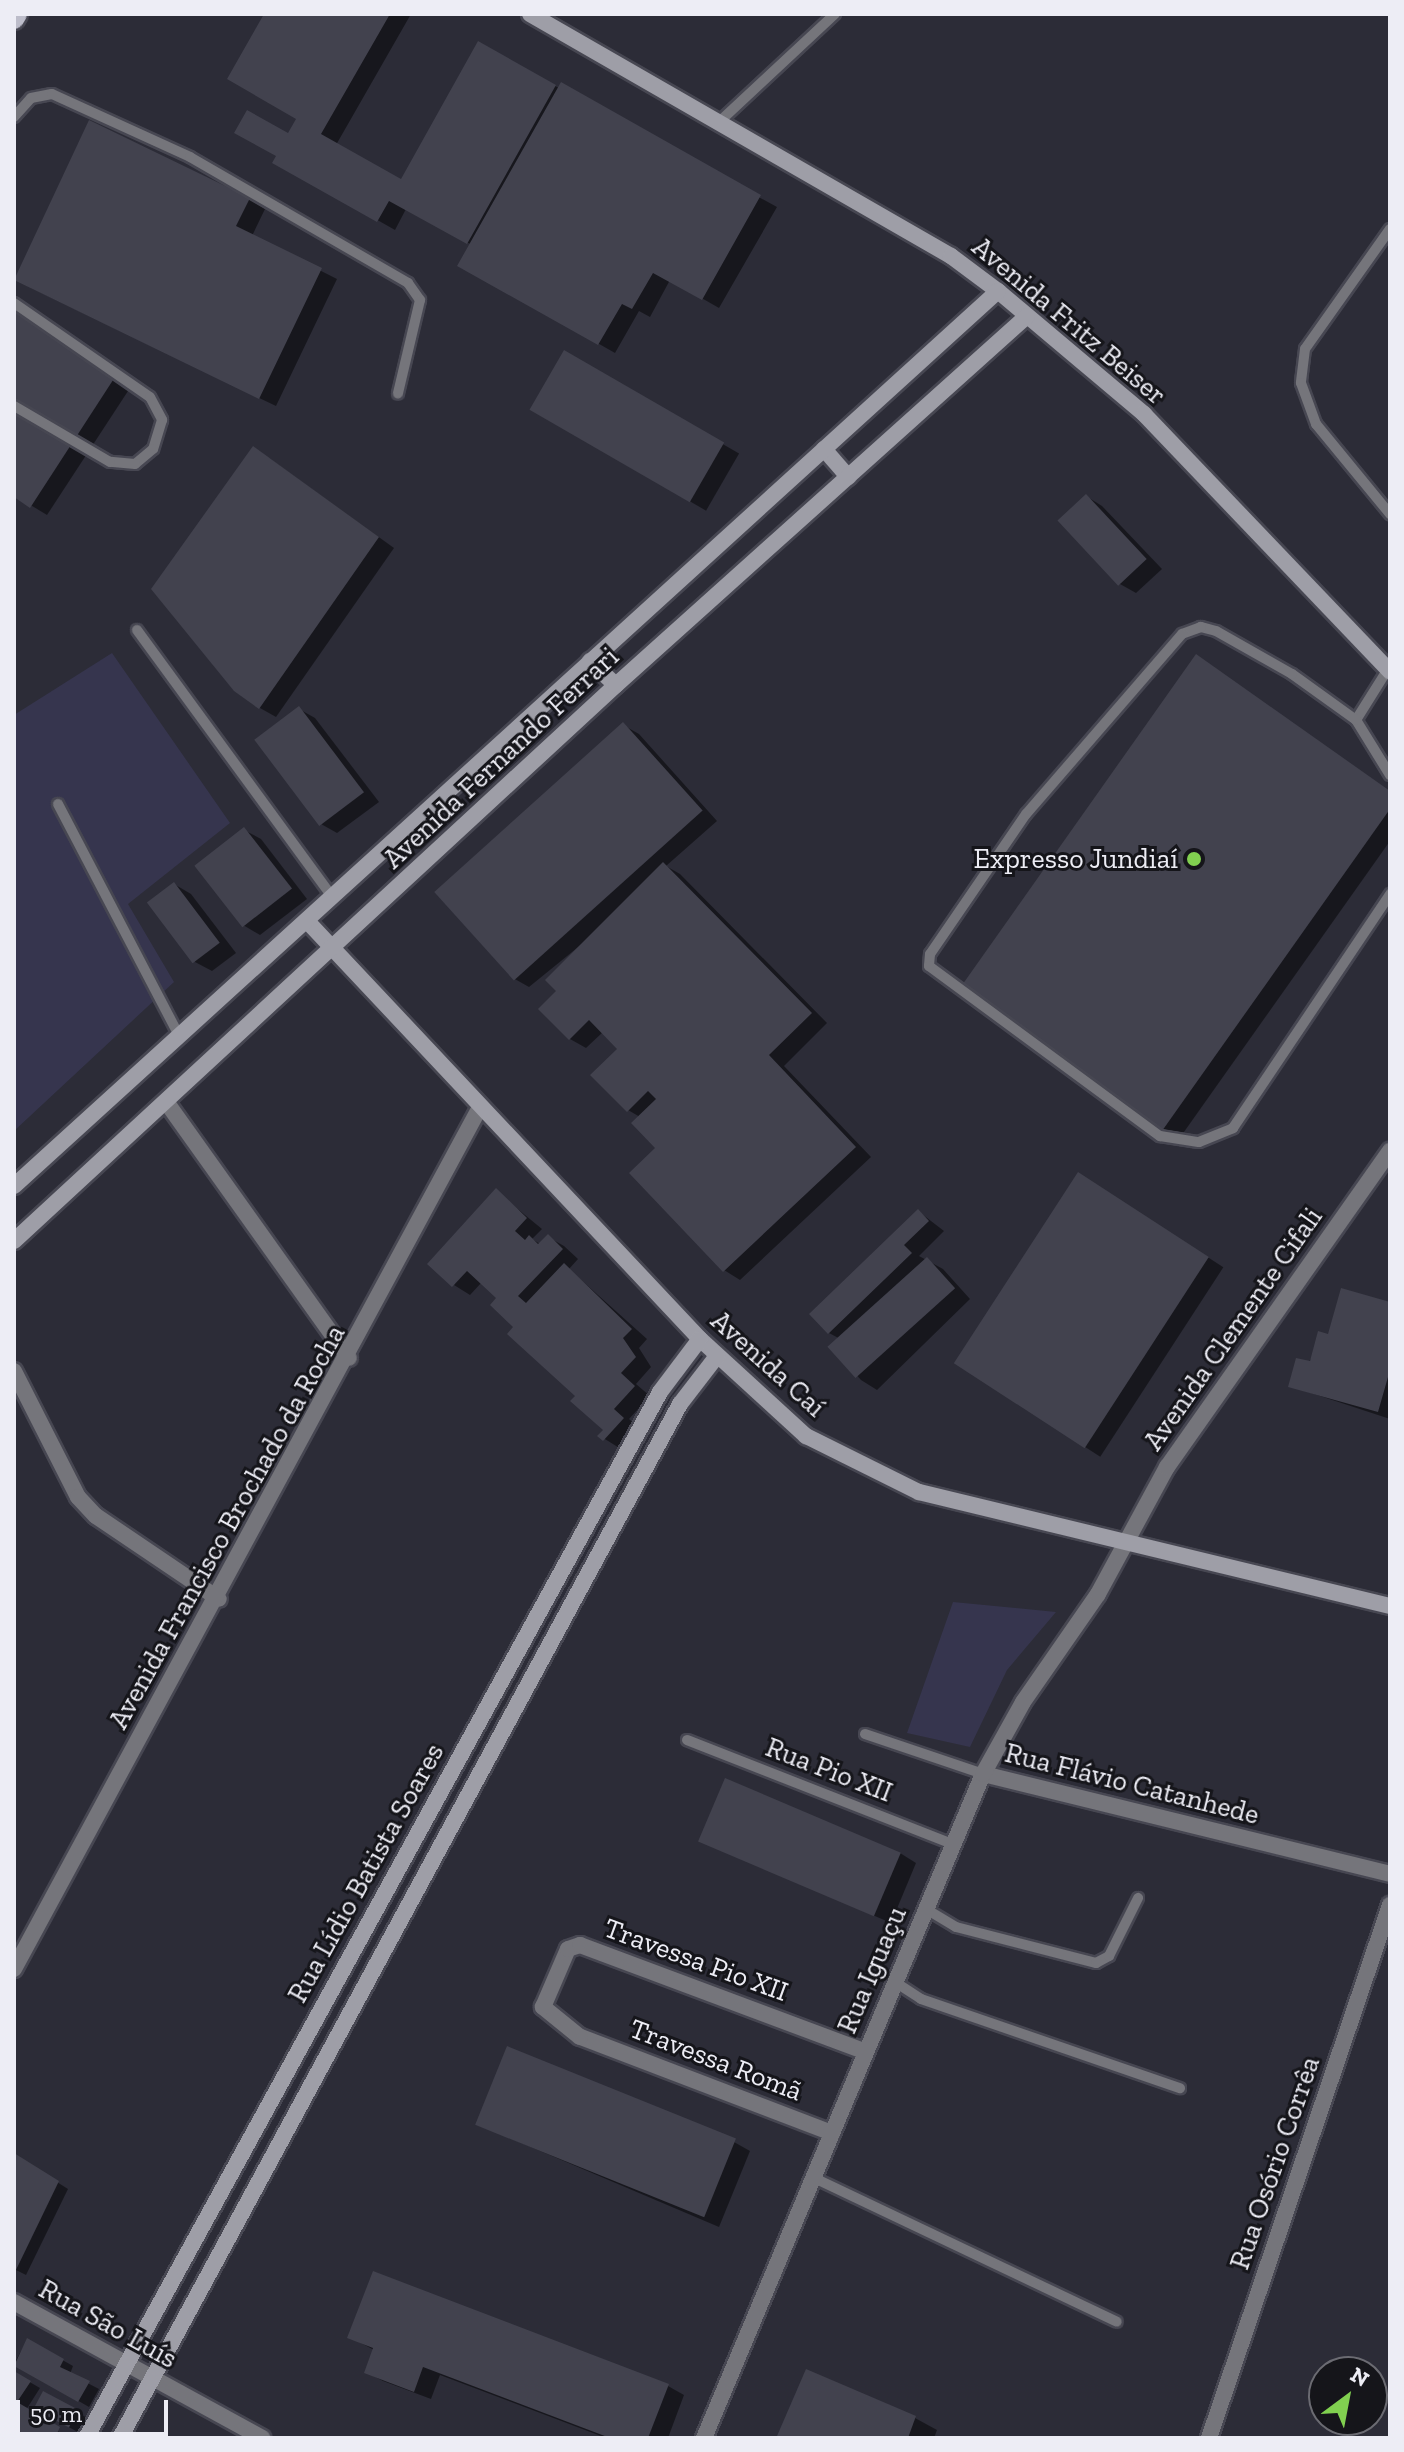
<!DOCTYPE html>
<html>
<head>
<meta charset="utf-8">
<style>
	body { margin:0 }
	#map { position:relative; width:1404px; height:2452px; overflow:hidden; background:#2c2c37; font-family:"Zilla Slab",serif }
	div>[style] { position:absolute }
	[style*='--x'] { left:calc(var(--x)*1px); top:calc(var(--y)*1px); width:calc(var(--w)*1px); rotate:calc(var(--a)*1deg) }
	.green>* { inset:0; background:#36354e }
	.shadow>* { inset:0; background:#0007; transform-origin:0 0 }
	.building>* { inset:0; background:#42424e; transform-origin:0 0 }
	.roads { filter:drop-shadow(2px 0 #474752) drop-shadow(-2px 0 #474752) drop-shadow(0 2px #474752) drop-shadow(0 -2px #474752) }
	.service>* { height:10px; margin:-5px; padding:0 5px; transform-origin:5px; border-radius:5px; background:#75757b }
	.minor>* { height:16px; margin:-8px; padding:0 8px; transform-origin:8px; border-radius:8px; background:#75757b }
	.tertiary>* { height:16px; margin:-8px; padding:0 8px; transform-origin:8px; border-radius:8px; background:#75757b }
	.secondary>* { height:16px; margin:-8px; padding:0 8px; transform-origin:8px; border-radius:8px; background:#9e9ea7 }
	.primary>* { height:20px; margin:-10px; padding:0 10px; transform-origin:10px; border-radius:10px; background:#bdbdca }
	.dots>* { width:22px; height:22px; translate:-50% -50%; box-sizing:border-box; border:4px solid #15151a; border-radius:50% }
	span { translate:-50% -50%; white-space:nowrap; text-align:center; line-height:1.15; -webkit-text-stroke:6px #15151a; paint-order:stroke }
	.street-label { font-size:28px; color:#ededf5 }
	.poi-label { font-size:28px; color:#ededf5 }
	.right { translate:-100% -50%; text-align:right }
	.frame { position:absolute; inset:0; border:16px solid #ededf5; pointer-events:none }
	.north { position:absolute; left:1308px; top:2356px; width:80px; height:80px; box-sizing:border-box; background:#15151a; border:2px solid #6b6b72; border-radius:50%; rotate:32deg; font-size:22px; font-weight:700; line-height:32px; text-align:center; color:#ededf5 }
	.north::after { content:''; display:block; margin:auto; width:28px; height:36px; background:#81d050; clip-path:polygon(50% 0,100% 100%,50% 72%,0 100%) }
	.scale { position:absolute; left:16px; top:2400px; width:152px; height:36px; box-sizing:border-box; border:4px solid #ededf5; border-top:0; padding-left:10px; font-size:24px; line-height:28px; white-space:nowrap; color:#ededf5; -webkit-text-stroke:6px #15151a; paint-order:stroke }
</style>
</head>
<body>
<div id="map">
	<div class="green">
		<div style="clip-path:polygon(112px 653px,230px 823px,128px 904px,174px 982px,14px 1131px,14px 715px)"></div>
		<div style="clip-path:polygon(953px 1602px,1056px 1612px,1007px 1670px,970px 1747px,907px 1733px)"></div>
	</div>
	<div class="shadow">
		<div style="clip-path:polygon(267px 14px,411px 14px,336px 145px,401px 181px,478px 44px,777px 207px,719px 308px,670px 280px,650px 317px,639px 311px,615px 353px,460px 265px,472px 245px,406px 209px,395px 230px,275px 162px,299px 118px)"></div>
		<div style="clip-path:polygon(249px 199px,265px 209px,252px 236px,337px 279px,276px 406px,31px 288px)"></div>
		<div style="clip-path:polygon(14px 310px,130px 388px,47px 515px,14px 495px)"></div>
		<div style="left:565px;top:353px;width:201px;height:66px;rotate:30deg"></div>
		<div style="clip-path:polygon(269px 458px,394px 548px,276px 717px,260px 708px)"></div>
		<div style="clip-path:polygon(1086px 496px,1102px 506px,1162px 569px,1136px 593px,1120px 584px)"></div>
		<div style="clip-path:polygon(299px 709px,315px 718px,379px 802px,337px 833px,321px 824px)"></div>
		<div style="clip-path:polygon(623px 725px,639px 734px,717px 821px,666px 866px,680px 874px,827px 1023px,784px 1066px,871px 1157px,740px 1280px,724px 1270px,640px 1117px,628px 1110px,620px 1049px,603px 1032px,586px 1048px,570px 1039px,559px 991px,588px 939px,529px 987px,513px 978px)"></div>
		<div style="clip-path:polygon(1390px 791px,1390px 841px,1179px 1139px,1163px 1129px)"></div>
		<div style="clip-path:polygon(244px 830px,261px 839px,307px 899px,260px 935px,243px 925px)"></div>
		<div style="clip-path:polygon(174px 884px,191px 894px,236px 953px,212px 971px,195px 962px)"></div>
		<div style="left:1095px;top:1184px;width:153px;height:226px;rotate:33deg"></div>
		<div style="clip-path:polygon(496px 1191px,542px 1229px,532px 1239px,540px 1244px,548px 1237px,564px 1246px,578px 1259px,569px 1269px,647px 1339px,639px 1348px,651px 1367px,636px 1384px,650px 1396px,629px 1419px,639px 1428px,621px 1449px,600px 1436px,606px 1430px,516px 1327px,499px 1298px,482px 1282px,470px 1295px,454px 1285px)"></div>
		<div style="clip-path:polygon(918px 1211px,944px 1231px,919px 1256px,943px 1269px,970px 1299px,877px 1390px,861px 1380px,834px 1350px,844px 1341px,829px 1333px)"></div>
		<div style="clip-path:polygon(1390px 1304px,1390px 1419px,1290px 1386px,1329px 1336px)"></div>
		<div style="clip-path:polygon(701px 1841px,900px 1853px,916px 1863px,891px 1923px)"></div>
		<div style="clip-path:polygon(477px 2124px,734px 2142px,750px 2151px,719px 2227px)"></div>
		<div style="clip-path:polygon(14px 2155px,68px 2189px,26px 2275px,14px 2269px)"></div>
		<div style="clip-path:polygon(350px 2337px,668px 2386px,684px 2395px,668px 2438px,606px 2438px,440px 2375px,431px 2399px,383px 2381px,366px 2372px,374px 2350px)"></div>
		<div style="clip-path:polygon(27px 2340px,73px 2366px,70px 2374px,99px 2389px,89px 2407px,14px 2364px)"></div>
		<div style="clip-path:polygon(14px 2373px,40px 2388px,26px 2410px,68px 2438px,35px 2438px,14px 2426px)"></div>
		<div style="left:44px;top:2394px;width:50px;height:17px;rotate:29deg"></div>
		<div style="clip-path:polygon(915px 2418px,937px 2430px,934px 2438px,779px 2435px)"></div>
	</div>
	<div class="building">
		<div style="clip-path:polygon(264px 14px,390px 14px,321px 134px,401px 179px,478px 41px,556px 85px,467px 244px,389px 201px,377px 222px,272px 163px,276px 156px,234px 133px,247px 110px,288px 133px,296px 119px,227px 79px)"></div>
		<div style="clip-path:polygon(561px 82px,761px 195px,702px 300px,653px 273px,632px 309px,622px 304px,598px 345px,457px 266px)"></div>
		<div style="clip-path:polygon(89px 120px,250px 198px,236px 226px,322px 268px,259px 399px,14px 280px)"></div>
		<div style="clip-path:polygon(14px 309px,115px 377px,30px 508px,14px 497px)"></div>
		<div style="left:564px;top:350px;width:185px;height:69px;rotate:30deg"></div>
		<div style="clip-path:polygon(253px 446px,379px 537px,259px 709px,234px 691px,151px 589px)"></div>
		<div style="left:1086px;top:494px;width:89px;height:39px;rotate:47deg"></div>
		<div style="clip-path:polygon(1196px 654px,1390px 791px,1390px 809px,1162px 1131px,960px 988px)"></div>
		<div style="left:299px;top:706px;width:108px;height:56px;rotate:53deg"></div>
		<div style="left:623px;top:722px;width:119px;height:254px;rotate:48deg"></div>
		<div style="left:244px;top:827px;width:78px;height:63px;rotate:52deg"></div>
		<div style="clip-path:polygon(663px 862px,812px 1013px,769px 1055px,856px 1147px,723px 1272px,629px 1173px,655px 1148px,631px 1123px,656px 1099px,648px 1091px,627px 1112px,590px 1075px,617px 1049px,589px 1020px,569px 1040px,538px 1009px,556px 991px,545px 980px)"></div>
		<div style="left:174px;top:882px;width:76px;height:34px;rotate:53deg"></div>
		<div style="left:1078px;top:1172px;width:156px;height:228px;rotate:33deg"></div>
		<div style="clip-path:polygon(496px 1188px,527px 1218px,515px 1231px,525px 1240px,529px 1235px,538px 1244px,548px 1234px,563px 1249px,518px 1296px,526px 1303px,564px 1263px,632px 1329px,623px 1338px,636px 1357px,621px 1373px,635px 1386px,614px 1409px,624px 1418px,603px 1441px,597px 1436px,603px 1430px,570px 1401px,575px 1396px,507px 1334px,513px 1327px,490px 1305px,496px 1298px,467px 1271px,452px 1287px,427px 1264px)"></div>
		<div style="clip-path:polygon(918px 1209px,929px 1221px,904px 1245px,912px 1253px,828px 1334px,809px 1314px)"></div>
		<div style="left:927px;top:1257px;width:42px;height:134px;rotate:48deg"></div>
		<div style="clip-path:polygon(1341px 1288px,1390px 1302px,1390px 1370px,1378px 1412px,1288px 1387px,1296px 1358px,1310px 1361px,1318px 1331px,1328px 1334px)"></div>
		<div style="left:725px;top:1778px;width:191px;height:69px;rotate:23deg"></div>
		<div style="left:507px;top:2046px;width:247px;height:85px;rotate:22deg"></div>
		<div style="clip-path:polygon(14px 2153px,59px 2181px,14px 2274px)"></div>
		<div style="clip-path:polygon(373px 2271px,669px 2384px,648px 2438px,610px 2438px,423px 2367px,414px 2392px,364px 2373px,373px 2348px,347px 2338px)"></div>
		<div style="clip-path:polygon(27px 2338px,64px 2359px,60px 2367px,90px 2381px,78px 2402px,14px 2366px)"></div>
		<div style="clip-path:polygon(806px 2369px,916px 2416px,908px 2438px,777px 2436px)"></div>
		<div style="clip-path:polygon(14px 2371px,31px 2381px,17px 2402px,60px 2427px,55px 2438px,31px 2438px,14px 2428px)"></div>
		<div style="left:43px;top:2391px;width:40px;height:20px;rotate:28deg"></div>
	</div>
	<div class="roads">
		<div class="service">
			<div style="--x:14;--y:117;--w:25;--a:-48"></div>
			<div style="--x:31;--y:98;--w:21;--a:-11"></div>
			<div style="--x:52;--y:94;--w:152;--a:24.5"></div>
			<div style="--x:190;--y:157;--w:252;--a:30"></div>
			<div style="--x:408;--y:283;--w:21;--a:55"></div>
			<div style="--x:420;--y:300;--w:96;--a:103.3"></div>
			<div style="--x:718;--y:123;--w:160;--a:-43"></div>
			<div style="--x:1390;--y:229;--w:147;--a:125.3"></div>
			<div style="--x:1305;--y:349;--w:34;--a:97"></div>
			<div style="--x:1301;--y:383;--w:44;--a:69.9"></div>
			<div style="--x:1316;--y:424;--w:117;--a:50.6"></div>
			<div style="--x:14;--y:303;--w:165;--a:34.7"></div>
			<div style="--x:150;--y:397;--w:26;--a:62"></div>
			<div style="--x:162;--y:420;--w:30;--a:107"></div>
			<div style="--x:153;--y:449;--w:23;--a:140"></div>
			<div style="--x:135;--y:464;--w:25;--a:-175"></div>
			<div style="--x:110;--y:462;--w:111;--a:-149.7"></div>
			<div style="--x:137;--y:630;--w:332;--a:53.8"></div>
			<div style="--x:1356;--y:720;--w:60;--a:-57.9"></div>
			<div style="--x:1390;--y:775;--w:65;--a:-121.7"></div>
			<div style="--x:1356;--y:720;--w:79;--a:-144.3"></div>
			<div style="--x:1292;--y:674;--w:87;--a:-150.5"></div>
			<div style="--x:1216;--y:631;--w:16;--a:-165"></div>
			<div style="--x:1201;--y:627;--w:20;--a:160"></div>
			<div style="--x:1182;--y:634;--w:238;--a:130.9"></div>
			<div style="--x:1026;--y:814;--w:170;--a:124.4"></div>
			<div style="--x:930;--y:954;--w:12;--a:95"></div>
			<div style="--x:929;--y:966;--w:287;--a:36.4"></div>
			<div style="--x:1160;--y:1136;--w:39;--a:9"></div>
			<div style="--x:1199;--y:1142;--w:37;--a:-22"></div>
			<div style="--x:1233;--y:1128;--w:282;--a:-56.1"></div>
			<div style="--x:58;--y:804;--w:259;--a:62.4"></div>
			<div style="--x:865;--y:1734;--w:125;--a:18.7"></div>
			<div style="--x:687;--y:1740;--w:286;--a:21.4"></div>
			<div style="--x:926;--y:1909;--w:35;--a:31"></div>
			<div style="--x:956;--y:1927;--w:145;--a:14.4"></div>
			<div style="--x:1096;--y:1963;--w:15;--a:-28"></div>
			<div style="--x:1109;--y:1956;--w:65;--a:-63.4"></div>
			<div style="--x:895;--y:1982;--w:31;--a:33"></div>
			<div style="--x:921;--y:1999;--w:274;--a:19"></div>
			<div style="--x:814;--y:2178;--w:335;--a:25.4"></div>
		</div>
		<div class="minor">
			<div style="--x:167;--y:1103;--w:313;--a:54.5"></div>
			<div style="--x:14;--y:1371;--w:141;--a:63.1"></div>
			<div style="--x:78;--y:1497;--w:26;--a:47"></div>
			<div style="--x:96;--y:1516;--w:148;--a:34"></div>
			<div style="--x:832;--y:2133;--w:270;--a:-159.1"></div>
			<div style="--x:580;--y:2037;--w:48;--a:-141"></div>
			<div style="--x:543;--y:2007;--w:63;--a:-66.7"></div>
			<div style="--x:568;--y:1949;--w:13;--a:-18"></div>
			<div style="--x:580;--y:1945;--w:305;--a:20.5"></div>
			<div style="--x:14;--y:2302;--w:283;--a:28.7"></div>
			<div style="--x:1209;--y:2438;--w:563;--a:-71.24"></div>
		</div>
		<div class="tertiary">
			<div style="--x:983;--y:1774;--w:419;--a:13.8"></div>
			<div style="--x:14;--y:1969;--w:980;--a:-61.6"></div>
			<div style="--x:704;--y:2438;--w:720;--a:-67.21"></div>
			<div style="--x:983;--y:1774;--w:82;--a:-60.9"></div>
			<div style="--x:1023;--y:1702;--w:131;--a:-55.2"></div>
			<div style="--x:1098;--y:1594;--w:145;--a:-61.5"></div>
			<div style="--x:1167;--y:1467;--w:387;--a:-54.8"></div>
		</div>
		<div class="secondary">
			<div style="--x:530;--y:14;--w:486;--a:29.9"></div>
			<div style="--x:951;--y:256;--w:59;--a:36.7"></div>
			<div style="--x:998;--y:291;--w:191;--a:40.1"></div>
			<div style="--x:1144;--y:414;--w:356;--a:46.3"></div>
			<div style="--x:824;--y:449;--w:37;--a:49"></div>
			<div style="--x:590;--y:661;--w:35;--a:43"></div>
			<div style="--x:307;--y:921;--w:574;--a:46.77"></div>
			<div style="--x:700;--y:1339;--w:144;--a:42.5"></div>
			<div style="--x:806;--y:1436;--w:126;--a:26.4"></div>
			<div style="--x:919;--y:1492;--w:485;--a:13.6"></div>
			<div style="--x:14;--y:1186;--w:1330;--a:-42.29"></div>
			<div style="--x:14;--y:1241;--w:819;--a:-42.73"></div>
			<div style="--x:616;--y:685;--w:552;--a:-41.92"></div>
			<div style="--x:86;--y:2438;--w:1193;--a:-61.24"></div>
			<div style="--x:660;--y:1392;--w:66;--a:-53"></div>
			<div style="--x:120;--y:2438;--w:1176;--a:-61.56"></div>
			<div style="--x:680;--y:1404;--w:61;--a:-52.4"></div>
		</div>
		<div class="primary">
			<div style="--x:14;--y:19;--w:6;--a:-59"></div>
		</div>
	</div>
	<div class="dots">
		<div style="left:1194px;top:859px;background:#81d050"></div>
	</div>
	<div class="street-label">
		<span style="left:1069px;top:321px;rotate:40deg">Avenida Fritz Beiser</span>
		<span style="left:501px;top:758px;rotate:-43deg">Avenida Fernando Ferrari</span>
		<span style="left:1233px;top:1329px;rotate:-55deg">Avenida Clemente Cifali</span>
		<span style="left:768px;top:1364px;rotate:42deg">Avenida Caí</span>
		<span style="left:227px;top:1527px;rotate:-61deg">Avenida Francisco Brochado da Rocha</span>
		<span style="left:829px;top:1770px;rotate:21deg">Rua Pio XII</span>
		<span style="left:1132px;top:1784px;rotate:14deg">Rua Flávio Catanhede</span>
		<span style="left:366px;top:1873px;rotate:-61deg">Rua Lídio Batista Soares</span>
		<span style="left:696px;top:1960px;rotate:20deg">Travessa Pio XII</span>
		<span style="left:872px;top:1970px;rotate:-67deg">Rua Iguaçu</span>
		<span style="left:716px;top:2060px;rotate:21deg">Travessa Romã</span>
		<span style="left:1275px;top:2163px;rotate:-71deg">Rua Osório Corrêa</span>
		<span style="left:108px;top:2324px;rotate:29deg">Rua São Luís</span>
	</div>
	<div class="poi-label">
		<span class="right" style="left:1178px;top:859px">Expresso Jundiaí</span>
	</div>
	<div class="frame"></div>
	<div class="north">N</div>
	<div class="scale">50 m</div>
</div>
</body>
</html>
